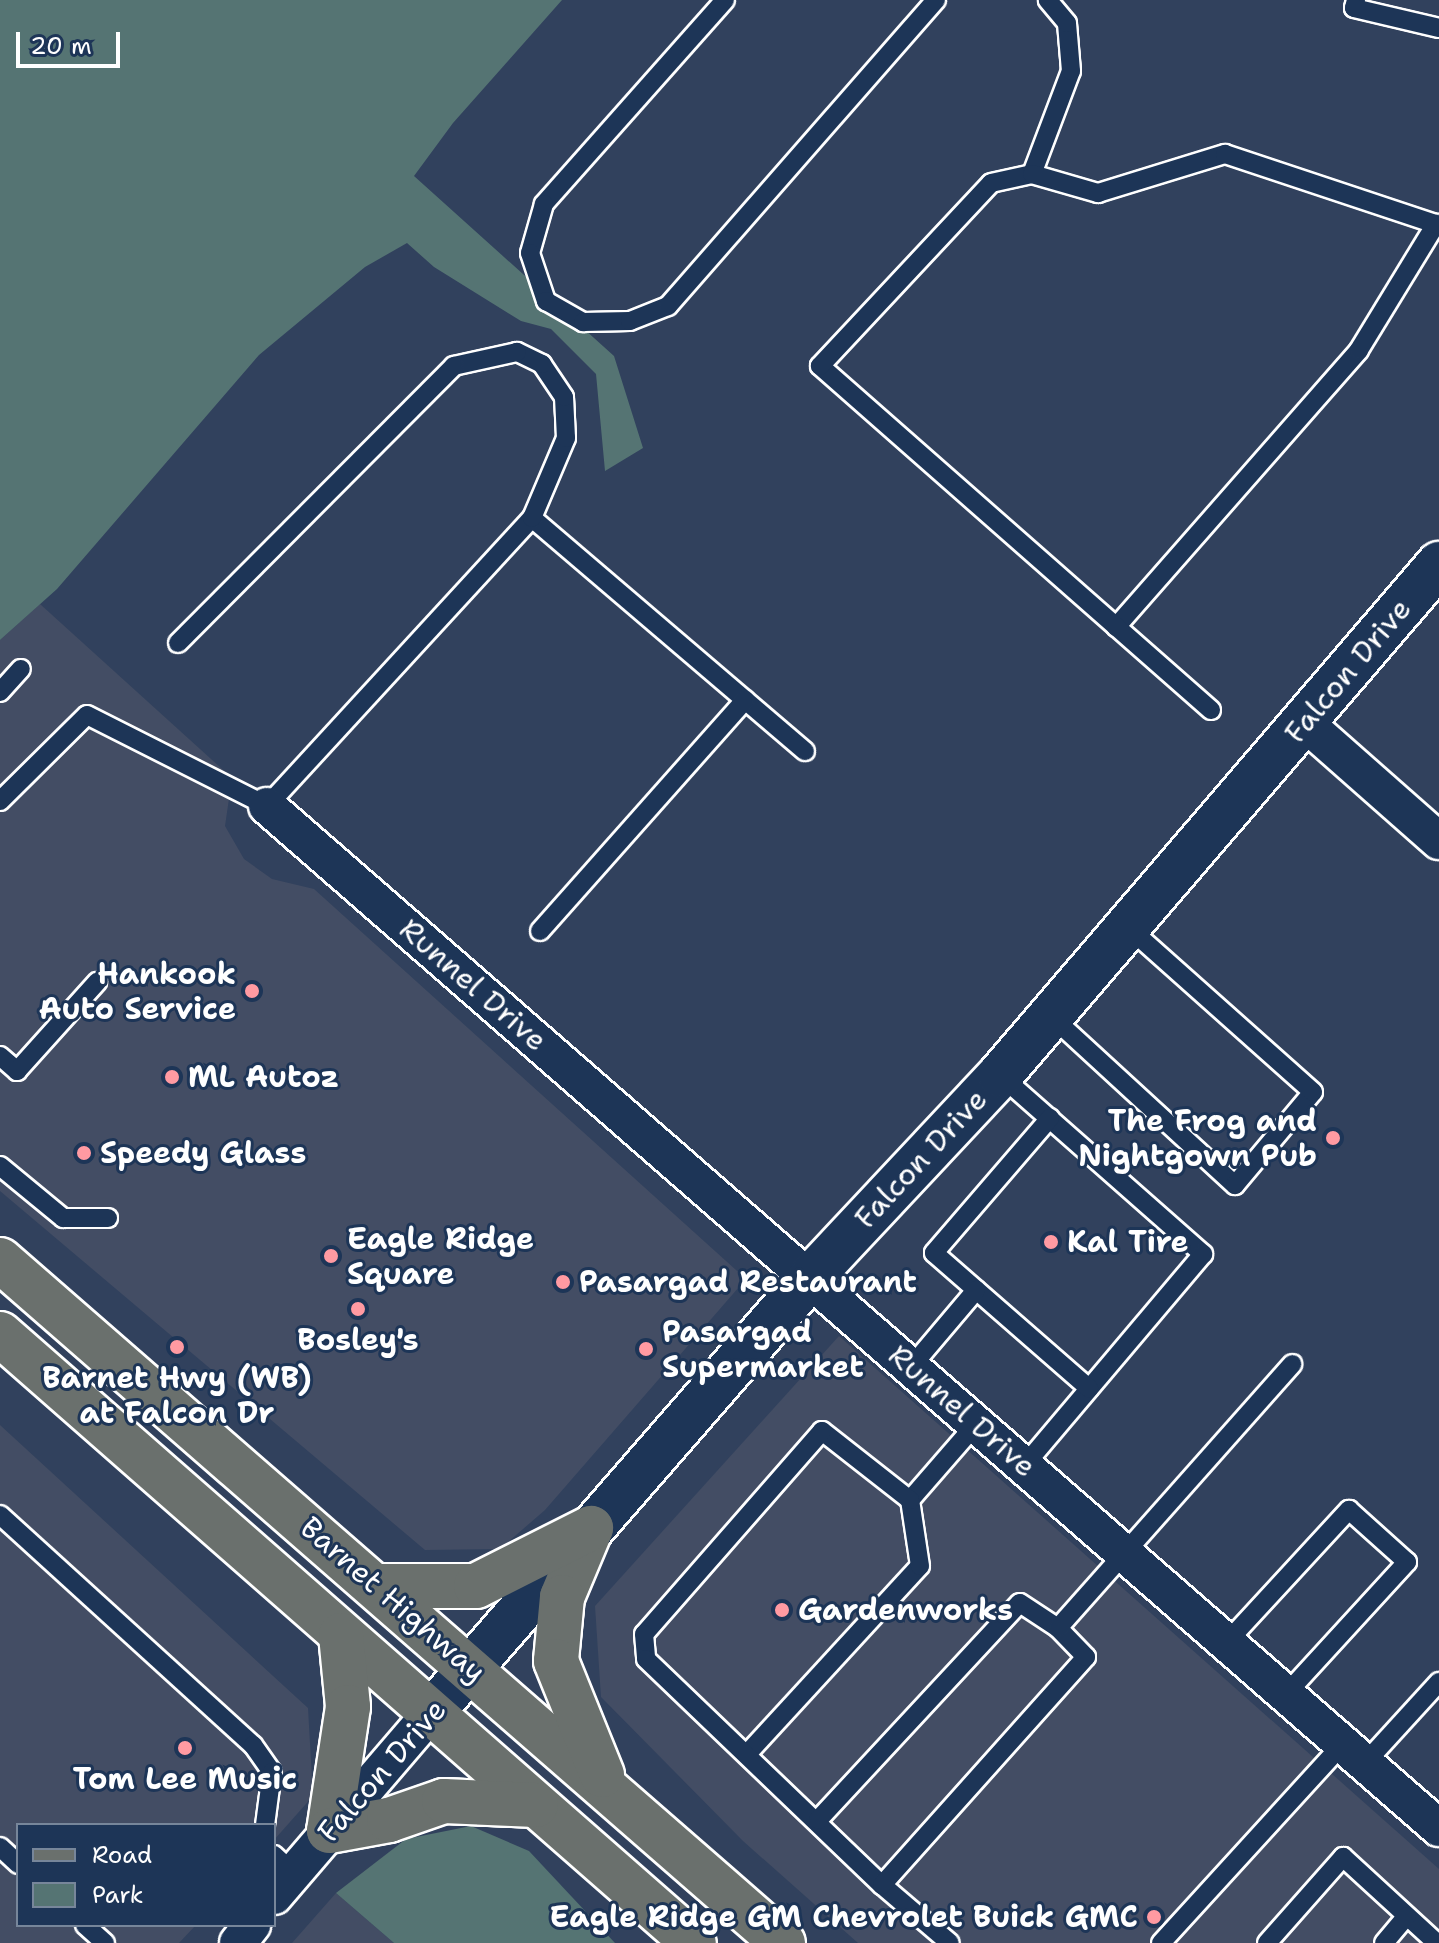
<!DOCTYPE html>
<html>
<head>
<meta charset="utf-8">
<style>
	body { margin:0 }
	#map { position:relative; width:1439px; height:1943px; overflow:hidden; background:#31415d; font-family:"Shantell Sans",sans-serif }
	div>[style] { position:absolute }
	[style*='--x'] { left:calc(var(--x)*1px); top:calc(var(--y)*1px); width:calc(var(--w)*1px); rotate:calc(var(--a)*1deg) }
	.built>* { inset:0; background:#434d64 }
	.green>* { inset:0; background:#557473 }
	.roads { filter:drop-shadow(2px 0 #fff) drop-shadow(-2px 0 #fff) drop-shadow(0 2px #fff) drop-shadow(0 -2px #fff) }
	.service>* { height:18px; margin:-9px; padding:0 9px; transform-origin:9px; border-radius:9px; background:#1d3557 }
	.minor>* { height:36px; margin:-18px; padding:0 18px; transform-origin:18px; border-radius:18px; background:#1d3557 }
	.tertiary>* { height:44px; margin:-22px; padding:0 22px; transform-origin:22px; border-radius:22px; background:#1d3557 }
	.primary>* { height:44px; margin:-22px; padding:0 22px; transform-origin:22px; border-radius:22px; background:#6a706d }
	.dots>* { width:22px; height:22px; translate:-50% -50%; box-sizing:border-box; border:4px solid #1d3557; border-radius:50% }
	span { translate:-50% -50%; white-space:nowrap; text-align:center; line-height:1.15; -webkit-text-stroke:6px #1d3557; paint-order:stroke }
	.street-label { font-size:30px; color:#fff }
	.poi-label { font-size:30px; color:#fff; font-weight:700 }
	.right { translate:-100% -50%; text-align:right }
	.left { translate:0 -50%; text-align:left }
	.legend { position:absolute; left:16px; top:1823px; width:260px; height:104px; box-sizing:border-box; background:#1d3557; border:2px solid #77869a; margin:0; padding:10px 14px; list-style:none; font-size:24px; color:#fff }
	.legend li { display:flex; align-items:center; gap:16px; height:40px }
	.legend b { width:40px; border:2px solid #77869a }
	.scale { position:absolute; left:16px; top:32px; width:104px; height:36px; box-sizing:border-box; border:4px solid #fff; border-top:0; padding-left:10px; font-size:24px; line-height:28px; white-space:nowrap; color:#fff; -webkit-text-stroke:6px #1d3557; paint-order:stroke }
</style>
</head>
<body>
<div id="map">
	<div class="built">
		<div style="clip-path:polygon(40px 604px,232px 778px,225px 826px,244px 859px,272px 879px,314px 889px,746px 1279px,545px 1510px,500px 1549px,425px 1550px,0 1191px,0 640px)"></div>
		<div style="clip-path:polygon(839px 1336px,1439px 1869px,1439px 1943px,858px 1943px,743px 1841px,601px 1697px,595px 1606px)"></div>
		<div style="clip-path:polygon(0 1425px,308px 1708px,313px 1796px,274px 1840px,274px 1825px,18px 1825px,18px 1925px,196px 1925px,179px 1943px,0 1943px)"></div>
		<div style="clip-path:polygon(336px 1893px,394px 1943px,292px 1943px)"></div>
	</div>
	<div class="green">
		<div style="clip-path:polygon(0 0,562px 0,453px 123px,414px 176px,614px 356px,643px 448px,605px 471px,596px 374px,551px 329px,521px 321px,434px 267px,407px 243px,365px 267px,259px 355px,57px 589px,0 640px)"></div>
		<div style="clip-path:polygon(471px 1826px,529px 1851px,615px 1943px,394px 1943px,336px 1893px,406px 1839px)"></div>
	</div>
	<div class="roads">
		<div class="service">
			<div style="--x:725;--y:0;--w:273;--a:131.6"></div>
			<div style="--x:544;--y:204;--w:51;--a:105.9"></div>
			<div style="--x:530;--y:253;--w:51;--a:71.6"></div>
			<div style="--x:546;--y:301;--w:43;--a:29.6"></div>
			<div style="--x:583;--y:322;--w:47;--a:-1.2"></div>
			<div style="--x:630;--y:321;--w:41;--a:-21.5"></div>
			<div style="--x:668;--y:306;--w:407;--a:-48.8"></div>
			<div style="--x:1356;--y:0;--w:8;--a:104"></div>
			<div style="--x:1354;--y:8;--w:87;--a:13.2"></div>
			<div style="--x:1032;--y:174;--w:110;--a:-69.3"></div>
			<div style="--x:1071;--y:71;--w:48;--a:-94.8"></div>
			<div style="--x:1067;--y:23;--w:30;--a:-130"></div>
			<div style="--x:532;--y:518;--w:359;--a:40.5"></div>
			<div style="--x:1116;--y:627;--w:368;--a:-48.7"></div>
			<div style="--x:1359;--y:350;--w:148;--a:-58.6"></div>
			<div style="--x:0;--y:692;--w:31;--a:-48"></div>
			<div style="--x:1211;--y:710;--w:521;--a:-138.66"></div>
			<div style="--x:820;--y:366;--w:250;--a:-46.9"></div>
			<div style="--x:991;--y:183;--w:42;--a:-12.4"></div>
			<div style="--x:1032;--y:174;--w:69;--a:16.1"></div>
			<div style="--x:1098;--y:193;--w:133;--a:-17.1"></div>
			<div style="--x:1225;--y:154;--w:225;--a:18.4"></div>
			<div style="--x:0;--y:801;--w:122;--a:-44.7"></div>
			<div style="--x:87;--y:715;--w:202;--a:26.8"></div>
			<div style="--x:267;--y:806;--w:391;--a:-47.4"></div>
			<div style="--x:532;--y:518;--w:87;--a:-67"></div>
			<div style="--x:566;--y:438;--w:41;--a:-92.8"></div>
			<div style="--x:564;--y:397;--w:40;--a:-124"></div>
			<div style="--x:542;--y:364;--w:28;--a:-154"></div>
			<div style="--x:517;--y:352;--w:65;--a:167.5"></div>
			<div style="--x:454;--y:366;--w:391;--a:134.9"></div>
			<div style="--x:540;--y:931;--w:309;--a:-48.4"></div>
			<div style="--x:1051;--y:1016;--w:250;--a:42.6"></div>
			<div style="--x:1235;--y:1185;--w:121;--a:-50"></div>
			<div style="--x:1313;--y:1092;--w:248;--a:-138.3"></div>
			<div style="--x:0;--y:1056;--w:23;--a:41"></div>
			<div style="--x:17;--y:1071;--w:120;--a:-48"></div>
			<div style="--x:1000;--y:1075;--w:271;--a:41.4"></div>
			<div style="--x:1203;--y:1254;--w:277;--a:130.2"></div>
			<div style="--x:1050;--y:1118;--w:178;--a:130.7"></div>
			<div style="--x:934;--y:1253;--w:206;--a:41.1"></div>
			<div style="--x:0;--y:1166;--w:82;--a:39.5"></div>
			<div style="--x:63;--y:1218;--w:45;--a:0"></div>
			<div style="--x:911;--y:1367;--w:101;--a:-49.8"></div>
			<div style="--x:910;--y:1500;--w:101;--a:-49"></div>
			<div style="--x:0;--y:1515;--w:342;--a:42.3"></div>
			<div style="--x:253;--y:1745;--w:33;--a:55"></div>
			<div style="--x:272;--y:1772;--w:53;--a:97.5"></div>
			<div style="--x:1227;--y:1642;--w:180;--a:-47.3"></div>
			<div style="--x:1349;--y:1510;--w:78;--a:41.9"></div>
			<div style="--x:1407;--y:1562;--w:179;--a:132.5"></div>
			<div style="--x:747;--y:1754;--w:255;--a:-47.4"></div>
			<div style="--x:920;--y:1566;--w:67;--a:-98.6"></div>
			<div style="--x:910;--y:1500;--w:112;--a:-141.9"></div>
			<div style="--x:822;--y:1431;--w:270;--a:131.2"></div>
			<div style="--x:644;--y:1634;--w:25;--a:85"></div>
			<div style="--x:646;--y:1659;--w:327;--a:43.8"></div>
			<div style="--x:882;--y:1885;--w:89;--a:40.5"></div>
			<div style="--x:1365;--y:1763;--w:110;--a:-47.6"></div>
			<div style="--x:818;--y:1820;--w:296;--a:-47.1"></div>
			<div style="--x:1020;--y:1603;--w:45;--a:33.3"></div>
			<div style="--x:0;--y:1847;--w:25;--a:43"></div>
			<div style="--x:274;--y:1855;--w:25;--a:43"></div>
			<div style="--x:882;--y:1885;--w:306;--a:-48.2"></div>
			<div style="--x:1086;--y:1657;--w:40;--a:-134"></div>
			<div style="--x:1058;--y:1628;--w:353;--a:-48.4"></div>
			<div style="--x:85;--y:1925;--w:27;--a:42"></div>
			<div style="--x:1161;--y:1943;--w:270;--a:-47.6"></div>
			<div style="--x:1267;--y:1943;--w:115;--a:-48.5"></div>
			<div style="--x:1343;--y:1857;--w:127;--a:42.5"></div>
			<div style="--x:1384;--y:1943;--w:35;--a:-50"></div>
		</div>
		<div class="minor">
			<div style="--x:1304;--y:722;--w:180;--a:41.4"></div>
			<div style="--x:267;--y:806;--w:1555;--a:41.09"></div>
			<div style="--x:274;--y:1896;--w:241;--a:-49.4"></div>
			<div style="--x:238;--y:1943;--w:23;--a:-52"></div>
		</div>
		<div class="tertiary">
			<div style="--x:431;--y:1713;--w:577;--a:-48.94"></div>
			<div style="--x:810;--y:1278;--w:278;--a:-46.9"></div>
			<div style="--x:1000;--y:1075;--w:674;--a:-49.33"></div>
		</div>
		<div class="primary">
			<div style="--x:0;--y:1260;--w:1039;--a:41.1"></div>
			<div style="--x:0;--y:1334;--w:923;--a:41.27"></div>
			<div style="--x:591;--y:1528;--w:75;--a:112.8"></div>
			<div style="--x:562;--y:1597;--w:64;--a:95.4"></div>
			<div style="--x:556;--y:1661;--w:123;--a:68"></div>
			<div style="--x:378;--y:1586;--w:98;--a:0"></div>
			<div style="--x:476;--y:1586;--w:129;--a:-26.8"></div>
			<div style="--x:341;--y:1635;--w:72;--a:84.4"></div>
			<div style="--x:348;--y:1707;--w:125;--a:98.7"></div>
			<div style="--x:329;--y:1831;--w:61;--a:-10.4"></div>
			<div style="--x:389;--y:1820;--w:58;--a:-19.1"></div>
			<div style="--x:444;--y:1801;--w:92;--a:2.5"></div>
		</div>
	</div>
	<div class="dots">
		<div style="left:252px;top:991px;background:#ff9aa2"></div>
		<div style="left:172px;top:1077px;background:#ff9aa2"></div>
		<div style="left:1333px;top:1138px;background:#ff9aa2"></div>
		<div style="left:84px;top:1153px;background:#ff9aa2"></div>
		<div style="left:1051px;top:1242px;background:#ff9aa2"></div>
		<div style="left:331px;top:1256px;background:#ff9aa2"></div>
		<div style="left:563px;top:1282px;background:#ff9aa2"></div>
		<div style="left:358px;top:1309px;background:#ff9aa2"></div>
		<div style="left:177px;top:1347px;background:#ff9aa2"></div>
		<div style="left:646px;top:1349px;background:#ff9aa2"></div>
		<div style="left:782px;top:1610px;background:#ff9aa2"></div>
		<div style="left:185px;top:1748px;background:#ff9aa2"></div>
		<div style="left:1154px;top:1917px;background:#ff9aa2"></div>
	</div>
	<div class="street-label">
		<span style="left:1348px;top:671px;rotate:-50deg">Falcon Drive</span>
		<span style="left:473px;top:985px;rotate:41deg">Runnel Drive</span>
		<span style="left:921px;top:1159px;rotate:-47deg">Falcon Drive</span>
		<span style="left:962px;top:1411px;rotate:41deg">Runnel Drive</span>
		<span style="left:393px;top:1600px;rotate:41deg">Barnet Highway</span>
		<span style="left:382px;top:1771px;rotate:-49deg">Falcon Drive</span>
	</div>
	<div class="poi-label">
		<span class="right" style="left:236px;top:991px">Hankook<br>Auto Service</span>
		<span class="left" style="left:188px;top:1077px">ML Autoz</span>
		<span class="right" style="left:1317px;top:1138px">The Frog and<br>Nightgown Pub</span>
		<span class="left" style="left:100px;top:1153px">Speedy Glass</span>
		<span class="left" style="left:347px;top:1256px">Eagle Ridge<br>Square</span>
		<span class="left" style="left:1067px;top:1242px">Kal Tire</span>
		<span class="left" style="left:579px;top:1282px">Pasargad Restaurant</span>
		<span class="left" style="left:662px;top:1349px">Pasargad<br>Supermarket</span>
		<span style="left:358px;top:1340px">Bosley's</span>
		<span style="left:177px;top:1395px">Barnet Hwy (WB)<br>at Falcon Dr</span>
		<span class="left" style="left:798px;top:1610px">Gardenworks</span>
		<span style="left:185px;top:1779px">Tom Lee Music</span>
		<span class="right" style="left:1138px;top:1917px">Eagle Ridge GM Chevrolet Buick GMC</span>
	</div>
	<ul class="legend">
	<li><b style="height:10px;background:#6a706d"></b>Road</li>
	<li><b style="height:22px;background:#557473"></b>Park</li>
	</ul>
	<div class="scale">20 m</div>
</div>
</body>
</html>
